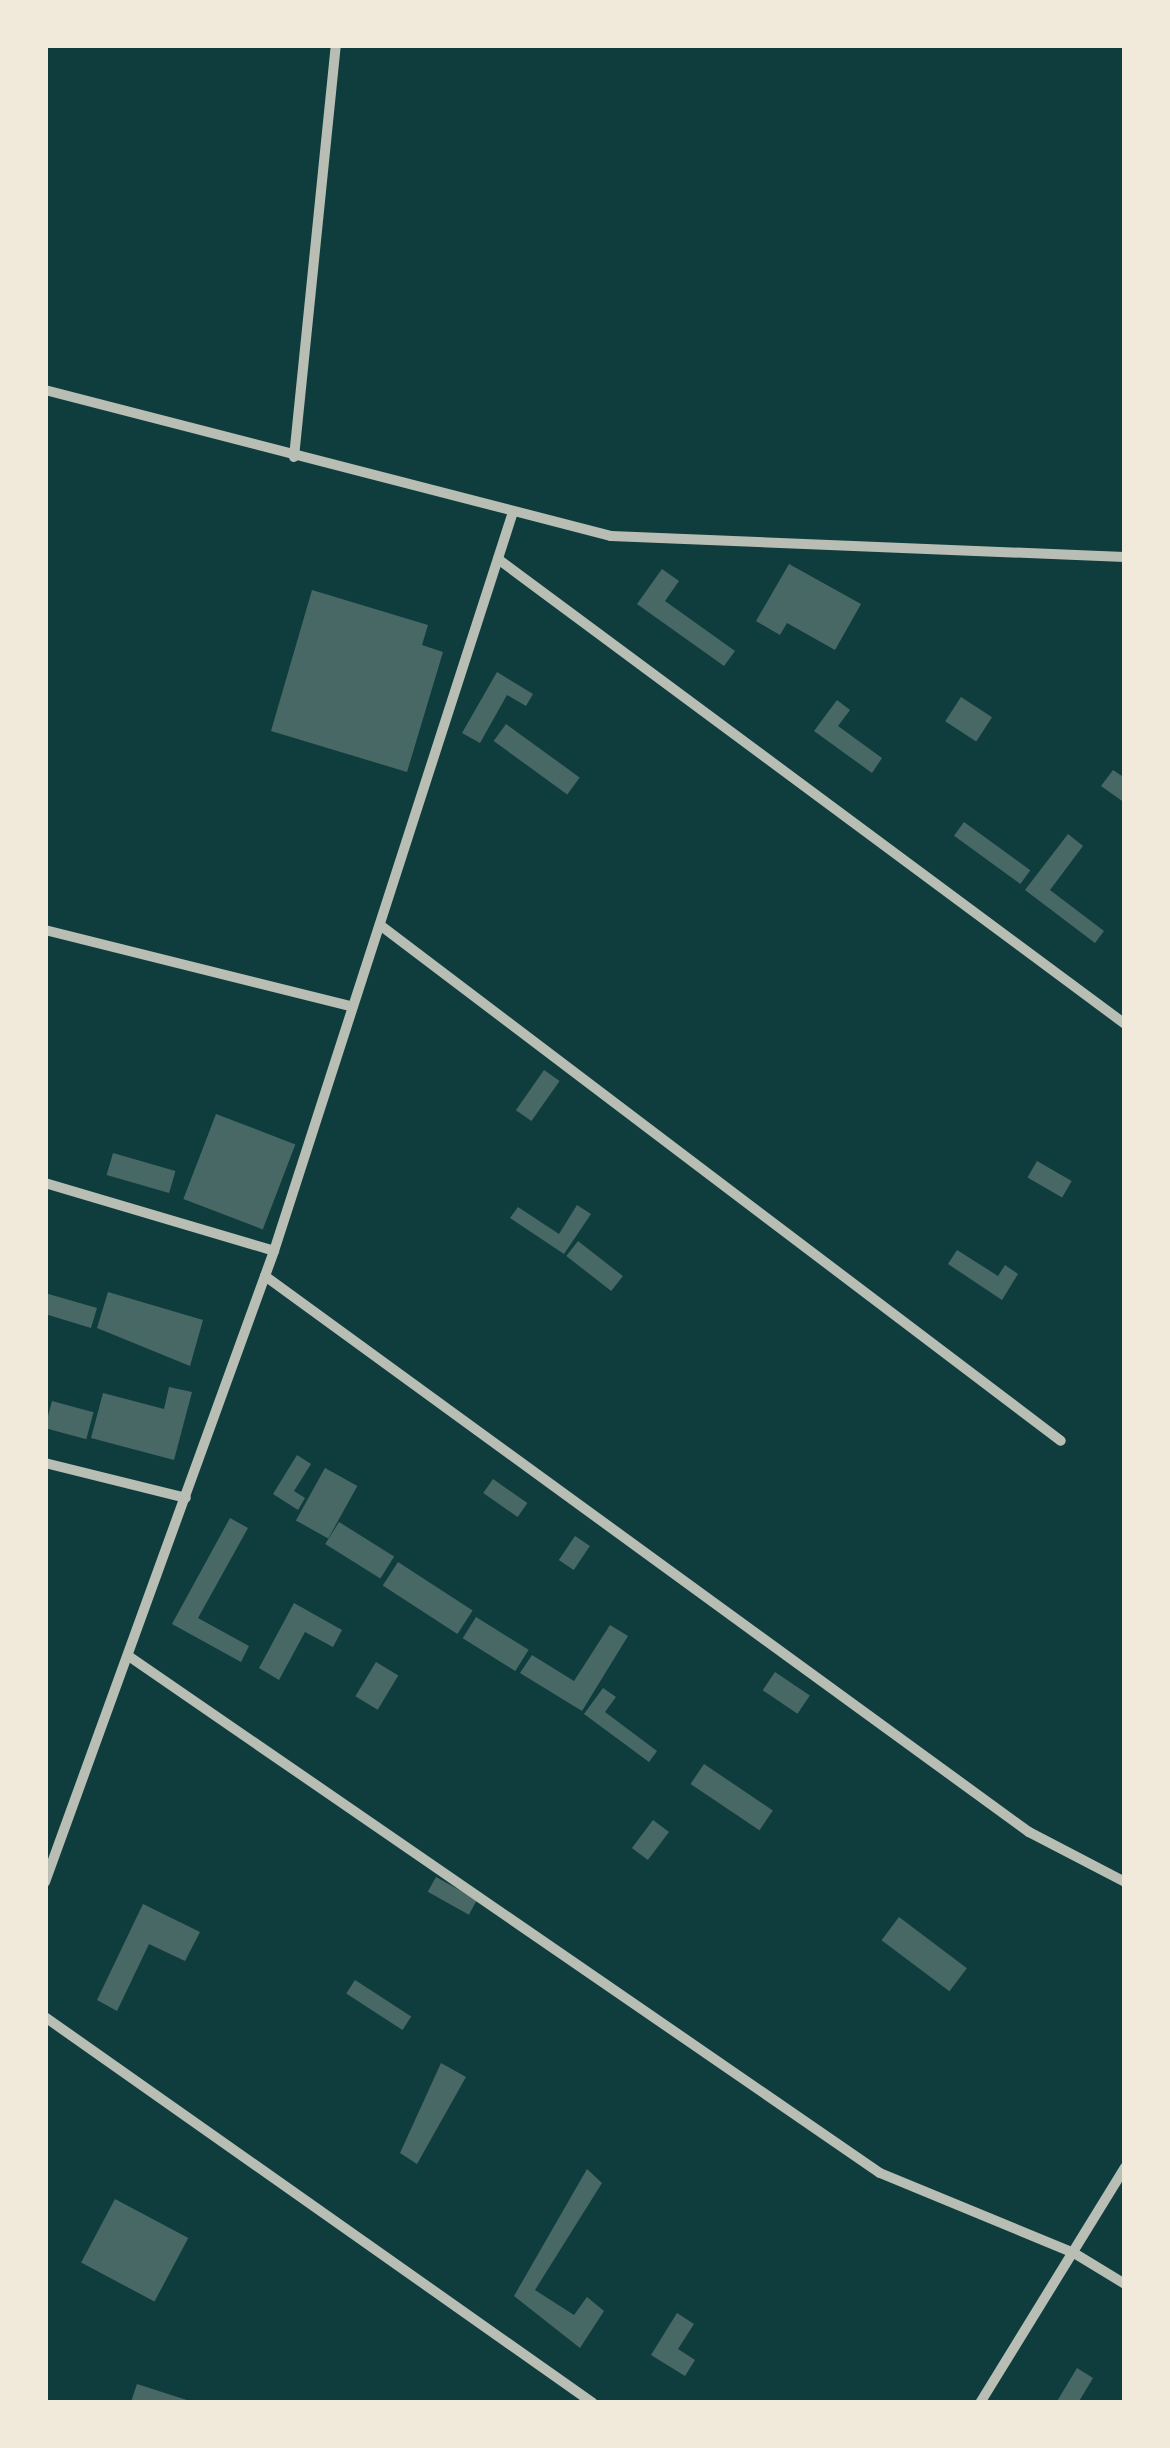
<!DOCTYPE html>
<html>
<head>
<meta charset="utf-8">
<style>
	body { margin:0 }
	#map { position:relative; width:1170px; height:2448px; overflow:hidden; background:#0f3d3e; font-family:Montserrat,sans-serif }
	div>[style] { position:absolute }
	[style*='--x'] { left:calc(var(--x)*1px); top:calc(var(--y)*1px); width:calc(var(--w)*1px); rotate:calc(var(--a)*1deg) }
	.building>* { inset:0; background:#486865; transform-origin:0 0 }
	.minor>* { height:10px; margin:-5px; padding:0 5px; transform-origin:5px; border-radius:5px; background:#b8beb3 }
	span { translate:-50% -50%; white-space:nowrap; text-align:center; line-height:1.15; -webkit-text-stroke:8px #f1e9da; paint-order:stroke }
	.frame { position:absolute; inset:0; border:48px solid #f1e9da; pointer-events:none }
</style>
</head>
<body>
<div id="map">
	<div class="building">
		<div style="clip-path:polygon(789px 564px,861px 604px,835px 650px,787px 623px,780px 635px,756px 621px)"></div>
		<div style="clip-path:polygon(662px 569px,679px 581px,665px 601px,735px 651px,724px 666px,637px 604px)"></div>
		<div style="clip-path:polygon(312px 590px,428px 625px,422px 645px,443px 652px,407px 772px,271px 731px)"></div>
		<div style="clip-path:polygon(497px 672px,533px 694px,526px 706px,507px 695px,480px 743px,462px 733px)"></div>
		<div style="left:961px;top:697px;width:37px;height:29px;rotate:33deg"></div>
		<div style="clip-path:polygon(837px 700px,850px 710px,838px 726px,882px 758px,872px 773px,814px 731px)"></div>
		<div style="left:506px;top:724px;width:91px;height:21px;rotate:36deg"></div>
		<div style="clip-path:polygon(1113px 770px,1125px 778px,1125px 803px,1101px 786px)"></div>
		<div style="left:964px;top:822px;width:82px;height:17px;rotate:36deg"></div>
		<div style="clip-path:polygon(1068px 834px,1083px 846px,1050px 890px,1104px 931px,1095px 943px,1025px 890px)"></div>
		<div style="left:544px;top:1070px;width:19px;height:49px;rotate:35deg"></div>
		<div style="left:216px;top:1114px;width:85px;height:91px;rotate:21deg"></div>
		<div style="left:113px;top:1153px;width:65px;height:23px;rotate:16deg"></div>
		<div style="left:1037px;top:1161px;width:40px;height:19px;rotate:30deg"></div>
		<div style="clip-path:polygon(577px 1205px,591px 1214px,564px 1254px,510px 1218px,518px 1207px,559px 1234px)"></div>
		<div style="left:578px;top:1241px;width:57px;height:19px;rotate:38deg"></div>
		<div style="clip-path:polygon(957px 1250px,998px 1276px,1005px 1265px,1018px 1274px,1002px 1300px,948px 1264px)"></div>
		<div style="clip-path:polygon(108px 1292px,203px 1320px,190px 1366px,97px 1328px)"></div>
		<div style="clip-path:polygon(45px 1293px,97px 1308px,91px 1328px,45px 1314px)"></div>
		<div style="clip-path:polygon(169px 1387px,192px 1392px,174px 1460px,91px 1438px,103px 1393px,164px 1409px)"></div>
		<div style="left:52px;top:1401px;width:43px;height:28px;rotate:15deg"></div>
		<div style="clip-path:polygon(297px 1455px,311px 1464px,294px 1491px,305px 1498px,298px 1510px,273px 1494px)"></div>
		<div style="left:325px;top:1468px;width:37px;height:60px;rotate:29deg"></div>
		<div style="left:493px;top:1479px;width:42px;height:17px;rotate:35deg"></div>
		<div style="clip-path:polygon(230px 1518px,248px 1528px,198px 1618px,249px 1646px,241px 1662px,172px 1624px)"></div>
		<div style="left:339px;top:1522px;width:65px;height:26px;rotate:32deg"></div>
		<div style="left:575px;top:1536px;width:18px;height:29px;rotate:34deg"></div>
		<div style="left:398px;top:1562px;width:89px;height:28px;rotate:33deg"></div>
		<div style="clip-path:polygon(294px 1603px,342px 1630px,333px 1647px,305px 1632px,279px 1680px,259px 1668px)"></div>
		<div style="left:476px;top:1617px;width:62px;height:25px;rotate:32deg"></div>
		<div style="clip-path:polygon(610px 1625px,628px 1636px,582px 1711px,520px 1673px,532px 1655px,574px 1681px)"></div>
		<div style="left:376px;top:1662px;width:26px;height:40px;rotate:31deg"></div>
		<div style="left:775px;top:1672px;width:42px;height:22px;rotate:34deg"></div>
		<div style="clip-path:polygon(603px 1688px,616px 1697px,605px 1712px,657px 1751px,649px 1762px,584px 1714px)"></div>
		<div style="left:704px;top:1764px;width:83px;height:24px;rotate:34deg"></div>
		<div style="left:653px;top:1820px;width:20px;height:35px;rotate:37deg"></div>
		<div style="left:436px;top:1877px;width:47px;height:17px;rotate:29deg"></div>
		<div style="clip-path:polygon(143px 1904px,200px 1932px,185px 1961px,149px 1944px,117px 2011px,97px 2000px)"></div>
		<div style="left:899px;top:1917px;width:85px;height:29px;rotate:37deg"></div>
		<div style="left:355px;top:1980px;width:67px;height:16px;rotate:33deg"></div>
		<div style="clip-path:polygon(441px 2063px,466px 2077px,417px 2164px,400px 2153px)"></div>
		<div style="clip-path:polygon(587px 2169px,602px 2183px,535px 2290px,574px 2315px,587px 2297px,604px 2311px,580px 2348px,514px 2296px)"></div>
		<div style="left:115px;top:2199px;width:83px;height:72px;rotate:28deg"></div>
		<div style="clip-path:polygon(677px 2313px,694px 2324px,678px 2349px,695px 2360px,685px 2376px,651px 2355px)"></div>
		<div style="clip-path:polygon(1077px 2368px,1093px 2378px,1078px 2403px,1056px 2403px)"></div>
		<div style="clip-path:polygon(137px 2384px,193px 2402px,193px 2403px,131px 2402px)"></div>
	</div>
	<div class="minor">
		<div style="--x:45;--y:390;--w:585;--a:14.46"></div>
		<div style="--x:611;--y:536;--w:514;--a:2.34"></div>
		<div style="--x:294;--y:457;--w:414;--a:-84.2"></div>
		<div style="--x:498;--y:559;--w:781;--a:36.56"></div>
		<div style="--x:380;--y:925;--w:854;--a:37.15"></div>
		<div style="--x:45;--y:930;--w:317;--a:14"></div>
		<div style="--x:45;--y:1183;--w:239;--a:16.5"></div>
		<div style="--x:265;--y:1276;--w:945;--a:36.05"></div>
		<div style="--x:1029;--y:1832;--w:108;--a:27.5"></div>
		<div style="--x:45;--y:1463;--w:145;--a:13.9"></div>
		<div style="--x:130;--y:1657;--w:910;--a:34.53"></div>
		<div style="--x:880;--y:2173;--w:210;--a:22.4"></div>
		<div style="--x:1074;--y:2253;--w:60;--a:31.3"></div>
		<div style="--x:45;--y:1882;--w:671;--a:-70.05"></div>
		<div style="--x:274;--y:1251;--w:774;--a:-72.08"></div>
		<div style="--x:45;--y:2017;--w:670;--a:35.16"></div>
		<div style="--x:980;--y:2403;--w:277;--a:-58.4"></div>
	</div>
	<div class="frame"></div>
</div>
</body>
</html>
